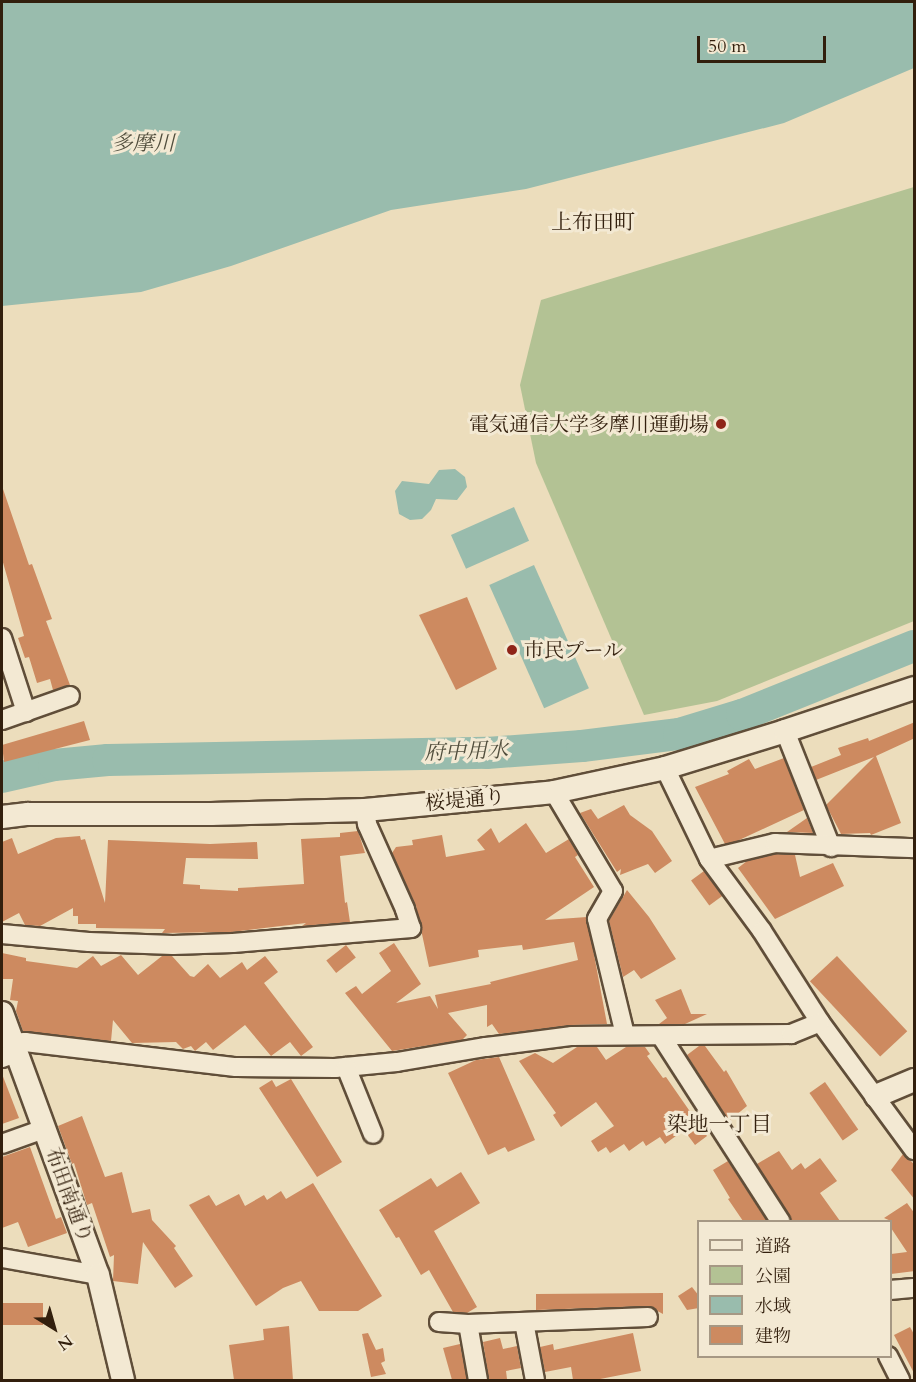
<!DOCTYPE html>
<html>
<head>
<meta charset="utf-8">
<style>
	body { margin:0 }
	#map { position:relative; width:916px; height:1382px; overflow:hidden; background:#ecddbc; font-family:Cardo,"Noto Serif JP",serif }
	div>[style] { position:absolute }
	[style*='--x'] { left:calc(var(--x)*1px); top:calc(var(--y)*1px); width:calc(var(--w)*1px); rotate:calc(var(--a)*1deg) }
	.green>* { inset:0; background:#b3c294 }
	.water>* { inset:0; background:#99bcad; transform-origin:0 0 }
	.river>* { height:32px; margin:-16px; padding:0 16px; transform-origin:16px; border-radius:16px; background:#99bcad }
	.building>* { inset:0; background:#cd8a60; transform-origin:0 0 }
	.roads { filter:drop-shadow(2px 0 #604e39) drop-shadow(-2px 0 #604e39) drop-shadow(0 2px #604e39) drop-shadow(0 -2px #604e39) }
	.minor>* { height:18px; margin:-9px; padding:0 9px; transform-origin:9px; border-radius:9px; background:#f3e9d3 }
	.tertiary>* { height:22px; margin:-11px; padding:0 11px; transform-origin:11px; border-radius:11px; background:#f3e9d3 }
	.dots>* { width:16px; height:16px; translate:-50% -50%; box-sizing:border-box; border:3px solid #f3e9d3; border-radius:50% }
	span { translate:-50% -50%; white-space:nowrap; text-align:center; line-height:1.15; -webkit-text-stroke:6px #f3e9d3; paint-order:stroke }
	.poi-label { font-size:20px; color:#321f0d }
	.right { translate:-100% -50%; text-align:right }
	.left { translate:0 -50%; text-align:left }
	.street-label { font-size:20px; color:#321f0d }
	.water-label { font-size:21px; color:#514e3d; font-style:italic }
	.neighbourhood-label { font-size:21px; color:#321f0d }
	.frame { position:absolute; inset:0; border:3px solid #321f0d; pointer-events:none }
	.legend { position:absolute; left:697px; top:1220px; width:195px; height:138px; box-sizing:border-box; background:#f3e9d3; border:2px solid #a69884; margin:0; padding:8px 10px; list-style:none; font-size:18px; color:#321f0d }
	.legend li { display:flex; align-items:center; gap:12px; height:30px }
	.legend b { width:30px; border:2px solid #a69884 }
	.north { position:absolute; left:24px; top:1298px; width:60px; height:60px; -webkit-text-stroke:4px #f3e9d3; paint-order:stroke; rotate:143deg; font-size:16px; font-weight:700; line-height:24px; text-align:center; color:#321f0d }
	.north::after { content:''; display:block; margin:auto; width:21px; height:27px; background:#321f0d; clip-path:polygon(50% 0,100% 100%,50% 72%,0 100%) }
	.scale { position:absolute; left:697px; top:36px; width:129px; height:27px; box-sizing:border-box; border:3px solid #321f0d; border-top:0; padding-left:8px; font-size:18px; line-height:21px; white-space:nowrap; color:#321f0d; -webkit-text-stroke:4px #f3e9d3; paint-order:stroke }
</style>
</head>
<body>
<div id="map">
	<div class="green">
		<div style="clip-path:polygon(914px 187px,914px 621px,717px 701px,644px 715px,536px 463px,520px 385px,541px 300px)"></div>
	</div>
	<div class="water">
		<div style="clip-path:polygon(2px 2px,914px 2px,914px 68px,784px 123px,526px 189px,391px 210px,231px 266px,141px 292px,2px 306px)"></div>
		<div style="clip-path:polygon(455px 469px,465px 477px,467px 487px,457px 500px,436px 499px,431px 510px,422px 519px,410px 520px,399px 514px,395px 491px,402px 481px,429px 484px,439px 470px)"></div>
		<div style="left:514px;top:507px;width:37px;height:69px;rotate:66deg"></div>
		<div style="left:534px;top:565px;width:135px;height:49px;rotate:66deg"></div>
	</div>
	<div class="river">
		<div style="--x:2;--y:777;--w:53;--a:-13"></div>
		<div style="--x:54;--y:765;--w:54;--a:-5.3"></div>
		<div style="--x:108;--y:760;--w:379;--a:-1.1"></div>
		<div style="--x:487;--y:753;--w:95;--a:-4.2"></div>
		<div style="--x:582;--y:746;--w:98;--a:-7.1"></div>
		<div style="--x:679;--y:734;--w:66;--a:-16.8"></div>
		<div style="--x:742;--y:715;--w:185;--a:-21.9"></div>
	</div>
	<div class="building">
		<div style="clip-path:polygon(3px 489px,29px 565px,32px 564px,52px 619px,46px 621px,70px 685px,53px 690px,50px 679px,37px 683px,29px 657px,25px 658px,18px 638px,24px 636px,2px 559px)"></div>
		<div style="clip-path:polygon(467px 597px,497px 669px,456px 690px,419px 615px)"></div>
		<div style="clip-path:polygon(84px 721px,90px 740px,4px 762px,2px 745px)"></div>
		<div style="clip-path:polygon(915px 722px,915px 738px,876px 756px,901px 823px,871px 835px,870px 833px,841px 834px,826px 805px,874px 757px,816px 780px,811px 767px,841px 755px,838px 748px,868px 738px,869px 741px)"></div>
		<div style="clip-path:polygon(784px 758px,804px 810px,737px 841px,725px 844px,695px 787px,729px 774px,727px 771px,749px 759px,755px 769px)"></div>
		<div style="clip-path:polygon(624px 805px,630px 815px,652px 831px,672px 861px,655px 873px,648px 864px,620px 875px,621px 869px,617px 872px,580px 813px,591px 809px,598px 819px)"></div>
		<div style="clip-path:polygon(807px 818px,813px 833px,787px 832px)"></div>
		<div style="clip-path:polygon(526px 823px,546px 853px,569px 839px,578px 855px,575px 857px,594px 887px,545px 920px,587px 917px,607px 1024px,571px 1025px,499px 1034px,492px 1024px,487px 1027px,487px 1005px,448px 1013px,467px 1035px,462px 1040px,392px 1051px,345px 993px,356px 986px,362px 994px,391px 971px,379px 953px,394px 943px,421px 984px,396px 1003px,430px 996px,438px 1009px,435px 995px,491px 984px,490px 982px,578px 960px,574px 942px,523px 950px,522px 945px,478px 950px,479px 957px,429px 967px,416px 906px,392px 853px,396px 847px,413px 845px,412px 840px,442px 835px,446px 857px,485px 850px,477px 840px,491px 828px,499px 843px)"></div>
		<div style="clip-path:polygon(358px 831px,365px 853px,340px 856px,345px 903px,347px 902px,350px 922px,302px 926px,306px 923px,232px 932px,162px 933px,165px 929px,96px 928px,96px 924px,78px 924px,78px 916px,73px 916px,73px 908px,40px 926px,25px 925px,19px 913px,2px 922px,2px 842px,12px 838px,18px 854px,56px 838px,80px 836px,81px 840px,85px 839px,105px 903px,108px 840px,210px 844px,257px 842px,258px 859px,186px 858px,183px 884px,200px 885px,200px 889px,238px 891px,238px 888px,304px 884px,301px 839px,340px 837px,340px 833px)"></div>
		<div style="clip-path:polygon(776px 854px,795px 855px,800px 877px,833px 863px,844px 886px,775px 919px,738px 868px,747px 861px)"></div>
		<div style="left:704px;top:871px;width:31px;height:16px;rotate:54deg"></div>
		<div style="clip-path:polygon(627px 890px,649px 917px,676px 959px,641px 979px,634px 970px,623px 977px,609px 921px)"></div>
		<div style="left:346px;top:945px;width:16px;height:25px;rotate:52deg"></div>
		<div style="clip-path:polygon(2px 953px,26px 958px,26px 961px,77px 968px,93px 956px,101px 966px,121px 955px,138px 975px,162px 956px,172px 956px,190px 976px,194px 977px,208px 964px,220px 978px,242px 962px,247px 970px,265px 956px,278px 972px,264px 983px,313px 1047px,301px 1056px,290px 1042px,271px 1056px,245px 1025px,213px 1050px,206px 1042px,195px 1051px,191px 1046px,183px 1049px,176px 1042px,132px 1043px,113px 1020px,111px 1041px,23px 1031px,16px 1011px,18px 1001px,10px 1000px,13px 979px,2px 979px)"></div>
		<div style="left:837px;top:956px;width:103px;height:37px;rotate:47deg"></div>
		<div style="clip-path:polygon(681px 989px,691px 1014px,707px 1014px,685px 1024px,659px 1024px,667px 1018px,655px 1000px)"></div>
		<div style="clip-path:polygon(699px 1046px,705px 1046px,724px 1072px,726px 1070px,747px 1106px,729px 1121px,687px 1055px)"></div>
		<div style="clip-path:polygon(577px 1047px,597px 1047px,606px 1060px,626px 1047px,645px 1047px,650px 1054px,647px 1056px,663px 1078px,666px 1077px,707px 1136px,695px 1145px,684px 1130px,665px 1144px,660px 1137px,646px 1146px,643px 1141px,629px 1151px,624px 1144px,610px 1153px,606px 1147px,598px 1152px,591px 1141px,614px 1126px,596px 1102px,561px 1127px,553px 1115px,556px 1113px,519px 1061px,535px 1053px,553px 1063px)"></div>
		<div style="clip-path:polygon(499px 1057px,535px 1140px,508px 1152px,505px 1147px,488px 1155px,448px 1073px,476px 1060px)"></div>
		<div style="clip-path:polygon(2px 1074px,19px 1118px,2px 1124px)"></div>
		<div style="clip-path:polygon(291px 1079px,342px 1162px,317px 1177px,259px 1088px,272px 1080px,276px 1087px)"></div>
		<div style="left:825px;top:1082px;width:58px;height:19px;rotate:55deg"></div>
		<div style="clip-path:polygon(82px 1116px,105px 1177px,122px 1172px,132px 1213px,150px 1209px,152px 1220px,176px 1246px,174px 1248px,193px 1276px,175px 1288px,143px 1242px,138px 1284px,113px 1281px,114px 1255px,110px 1257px,92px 1203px,87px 1205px,74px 1163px,72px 1164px,58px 1126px)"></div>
		<div style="clip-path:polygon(30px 1147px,56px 1219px,61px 1217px,67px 1233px,28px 1247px,18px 1222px,2px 1228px,2px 1157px)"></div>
		<div style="clip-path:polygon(779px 1151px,792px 1170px,801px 1163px,805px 1169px,820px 1158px,837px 1181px,820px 1193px,840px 1221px,792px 1221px,757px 1164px)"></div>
		<div style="clip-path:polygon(903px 1154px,915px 1165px,915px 1200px,891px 1170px)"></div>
		<div style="clip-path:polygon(728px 1161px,767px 1221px,743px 1221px,728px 1199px,730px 1198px,713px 1170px)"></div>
		<div style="clip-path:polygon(461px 1172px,480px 1203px,434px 1231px,477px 1307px,467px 1313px,453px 1312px,429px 1270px,421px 1275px,399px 1237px,396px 1238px,379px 1210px,431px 1178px,437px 1187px)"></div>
		<div style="clip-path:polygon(313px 1183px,382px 1296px,358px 1311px,319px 1311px,301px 1281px,283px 1288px,256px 1306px,189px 1205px,209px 1195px,216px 1206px,239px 1194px,245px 1206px,264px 1195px,267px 1200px,281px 1191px,286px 1199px)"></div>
		<div style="clip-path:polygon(907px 1203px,915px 1214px,915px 1271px,891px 1274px,891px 1254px,907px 1252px,891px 1228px,891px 1221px,884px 1218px)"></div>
		<div style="clip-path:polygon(692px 1287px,699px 1296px,699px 1308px,687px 1310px,678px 1296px)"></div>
		<div style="clip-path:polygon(663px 1293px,663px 1314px,648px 1306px,536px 1310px,536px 1294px)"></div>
		<div style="left:2px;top:1303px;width:41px;height:22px"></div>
		<div style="clip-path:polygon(289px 1326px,293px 1380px,234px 1380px,229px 1345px,264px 1340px,263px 1329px)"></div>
		<div style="clip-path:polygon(910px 1327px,915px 1336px,915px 1375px,894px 1335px)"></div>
		<div style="clip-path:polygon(368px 1333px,376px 1350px,383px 1348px,385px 1361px,381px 1363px,386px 1374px,371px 1377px,362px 1334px)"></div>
		<div style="clip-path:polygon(633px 1333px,641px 1371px,595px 1380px,573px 1380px,571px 1367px,545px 1372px,540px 1347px,553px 1344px,554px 1350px)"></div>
		<div style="clip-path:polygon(500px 1338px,503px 1349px,517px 1346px,521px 1368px,506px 1371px,507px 1379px,489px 1380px,483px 1342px)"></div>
		<div style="clip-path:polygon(460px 1344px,467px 1380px,452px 1380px,443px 1348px)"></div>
	</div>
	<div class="roads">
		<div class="minor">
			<div style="--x:2;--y:638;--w:78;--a:72"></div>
			<div style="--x:2;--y:720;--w:72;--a:-19.4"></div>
			<div style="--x:785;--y:731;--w:125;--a:68.4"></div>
			<div style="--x:665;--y:768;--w:101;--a:64.2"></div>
			<div style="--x:709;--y:859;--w:89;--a:53.6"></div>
			<div style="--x:762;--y:931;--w:108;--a:57.5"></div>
			<div style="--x:820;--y:1022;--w:159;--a:53.7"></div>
			<div style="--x:554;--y:792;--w:115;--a:59.2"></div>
			<div style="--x:613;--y:891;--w:32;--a:120"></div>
			<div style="--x:597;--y:919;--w:119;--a:76.4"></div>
			<div style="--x:709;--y:859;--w:68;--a:-13.6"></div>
			<div style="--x:775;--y:843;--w:139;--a:2.1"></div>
			<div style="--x:2;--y:934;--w:87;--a:5.3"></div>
			<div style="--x:89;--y:942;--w:84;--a:2"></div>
			<div style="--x:173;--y:945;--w:60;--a:-1.9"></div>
			<div style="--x:233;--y:943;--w:179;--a:-4.8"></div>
			<div style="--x:411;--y:928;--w:20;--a:-108"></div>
			<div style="--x:405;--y:909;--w:93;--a:-114.1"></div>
			<div style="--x:367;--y:824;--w:14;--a:-98"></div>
			<div style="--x:661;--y:1036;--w:221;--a:57.2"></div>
			<div style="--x:13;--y:1043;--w:12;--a:-5"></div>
			<div style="--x:25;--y:1042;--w:212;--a:6.8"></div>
			<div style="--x:236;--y:1067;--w:99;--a:0.6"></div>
			<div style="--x:335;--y:1068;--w:62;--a:-5.5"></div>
			<div style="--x:397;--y:1062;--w:90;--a:-9.6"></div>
			<div style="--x:486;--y:1047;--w:87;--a:-7.3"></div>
			<div style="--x:572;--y:1036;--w:219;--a:-0.5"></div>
			<div style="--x:791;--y:1034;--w:31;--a:-22"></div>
			<div style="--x:2;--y:1058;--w:15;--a:-20"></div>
			<div style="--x:346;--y:1067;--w:72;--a:68.1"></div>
			<div style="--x:2;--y:1144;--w:45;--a:-19.7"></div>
			<div style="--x:2;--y:1258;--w:97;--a:10"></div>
			<div style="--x:890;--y:1290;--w:24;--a:-5"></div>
			<div style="--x:439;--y:1322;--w:29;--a:4"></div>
			<div style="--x:468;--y:1324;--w:180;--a:-2.2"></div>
			<div style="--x:524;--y:1322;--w:59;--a:79.3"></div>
			<div style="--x:468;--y:1324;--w:57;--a:79.9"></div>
			<div style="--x:888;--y:1356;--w:27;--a:63"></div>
		</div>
		<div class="tertiary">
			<div style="--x:2;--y:817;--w:26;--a:-7"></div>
			<div style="--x:28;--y:814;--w:183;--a:0"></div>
			<div style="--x:211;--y:814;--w:154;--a:-1.5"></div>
			<div style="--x:365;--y:810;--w:190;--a:-5.4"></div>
			<div style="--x:554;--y:792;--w:114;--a:-12.2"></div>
			<div style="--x:665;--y:768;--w:126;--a:-17.1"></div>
			<div style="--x:785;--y:731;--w:136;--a:-18.4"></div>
			<div style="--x:2;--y:1013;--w:279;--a:69.9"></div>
			<div style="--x:98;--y:1275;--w:108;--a:76.6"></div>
			<div style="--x:876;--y:1096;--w:41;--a:-22.8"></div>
		</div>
	</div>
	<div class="dots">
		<div style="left:721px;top:424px;background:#8f2418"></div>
		<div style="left:512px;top:650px;background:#8f2418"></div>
	</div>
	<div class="poi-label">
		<span class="right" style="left:709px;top:424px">電気通信大学多摩川運動場</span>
		<span class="left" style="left:524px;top:650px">市民プール</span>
	</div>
	<div class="street-label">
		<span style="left:465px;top:800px;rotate:-5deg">桜堤通り</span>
		<span style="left:69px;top:1195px;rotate:70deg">布田南通り</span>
	</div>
	<div class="water-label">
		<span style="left:143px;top:144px">多摩川</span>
		<span style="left:466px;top:752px;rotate:-2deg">府中用水</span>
	</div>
	<div class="neighbourhood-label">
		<span style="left:593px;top:223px">上布田町</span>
		<span style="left:719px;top:1125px">染地一丁目</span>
	</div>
	<div class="frame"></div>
	<ul class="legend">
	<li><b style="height:8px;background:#f3e9d3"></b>道路</li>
	<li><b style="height:16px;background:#b3c294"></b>公園</li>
	<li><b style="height:16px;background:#99bcad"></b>水域</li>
	<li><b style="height:16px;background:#cd8a60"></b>建物</li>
	</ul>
	<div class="north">N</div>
	<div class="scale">50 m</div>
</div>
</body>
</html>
